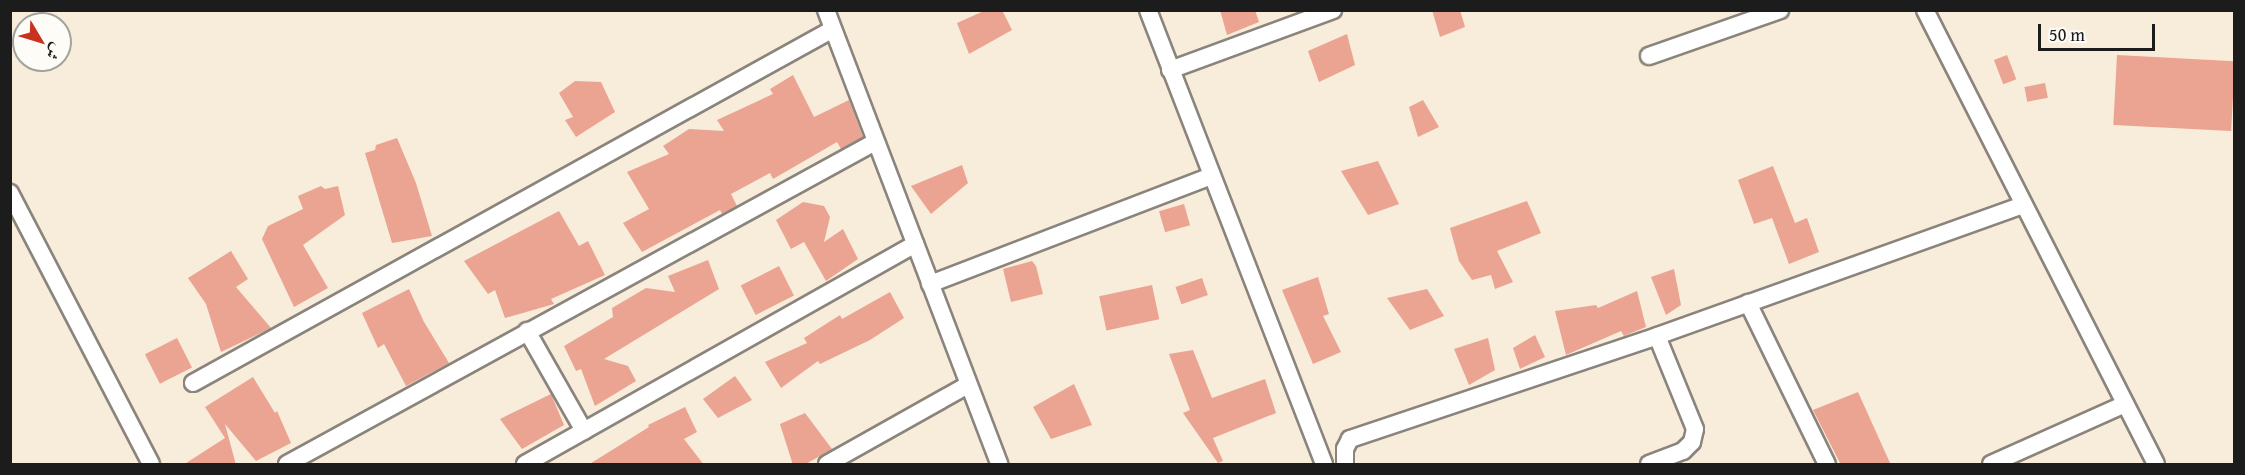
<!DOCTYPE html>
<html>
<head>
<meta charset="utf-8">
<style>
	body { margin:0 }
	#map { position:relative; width:2245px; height:475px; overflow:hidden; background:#f8ecdb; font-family:"Gentium Book Plus",Amiri,serif }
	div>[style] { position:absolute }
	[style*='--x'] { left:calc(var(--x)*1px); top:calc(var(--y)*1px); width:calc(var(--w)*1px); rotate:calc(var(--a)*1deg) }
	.building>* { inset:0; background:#eaa491; transform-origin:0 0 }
	.roads { filter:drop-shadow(2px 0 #8a847c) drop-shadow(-2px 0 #8a847c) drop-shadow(0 2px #8a847c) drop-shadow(0 -2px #8a847c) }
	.minor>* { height:16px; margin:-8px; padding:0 8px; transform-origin:8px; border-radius:8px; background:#fff }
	span { translate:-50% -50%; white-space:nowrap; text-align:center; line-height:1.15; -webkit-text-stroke:4.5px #fdfcf7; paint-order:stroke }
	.frame { position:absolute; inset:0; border:12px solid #1c1c1c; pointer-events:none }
	.north { position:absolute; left:12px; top:12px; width:60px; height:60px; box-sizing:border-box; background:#fdfcf7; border:2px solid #a3a29f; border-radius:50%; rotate:128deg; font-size:16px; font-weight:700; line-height:24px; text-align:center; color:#1c1c1c }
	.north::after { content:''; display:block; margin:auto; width:21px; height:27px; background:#c8321e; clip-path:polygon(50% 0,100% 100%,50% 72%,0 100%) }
	.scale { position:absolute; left:2038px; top:24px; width:117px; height:27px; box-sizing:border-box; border:3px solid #1c1c1c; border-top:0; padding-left:8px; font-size:18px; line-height:21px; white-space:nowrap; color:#1c1c1c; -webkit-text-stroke:4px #fdfcf7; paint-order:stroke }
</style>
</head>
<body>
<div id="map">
	<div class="building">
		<div style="clip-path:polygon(986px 10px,1002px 10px,1012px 30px,969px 54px,957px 23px)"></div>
		<div style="clip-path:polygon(1220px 10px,1255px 10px,1259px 22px,1227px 35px)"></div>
		<div style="clip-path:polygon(1432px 10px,1460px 10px,1465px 27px,1440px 37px)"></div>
		<div style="clip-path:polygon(1347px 34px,1355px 65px,1319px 82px,1308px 51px)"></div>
		<div style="left:2007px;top:55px;width:26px;height:14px;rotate:69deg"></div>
		<div style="left:2117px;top:55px;width:118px;height:70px;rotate:3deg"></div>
		<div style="clip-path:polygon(793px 75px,814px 117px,849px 100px,863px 137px,841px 149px,837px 142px,773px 179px,770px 173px,731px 194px,737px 206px,722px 214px,720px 210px,642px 252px,623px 223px,649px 209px,627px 172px,669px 154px,663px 146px,689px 129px,724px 131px,717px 120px,773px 94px,770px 89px)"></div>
		<div style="clip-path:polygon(575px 81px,601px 82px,615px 112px,576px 137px,565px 120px,573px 117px,559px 93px)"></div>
		<div style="left:2045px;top:83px;width:15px;height:21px;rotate:79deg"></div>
		<div style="clip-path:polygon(1423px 100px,1439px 127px,1418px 137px,1409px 107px)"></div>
		<div style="clip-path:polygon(397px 138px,416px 183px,432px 236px,392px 243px,365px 153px,375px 150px,376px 145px)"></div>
		<div style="clip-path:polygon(1378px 161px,1399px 204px,1368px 215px,1341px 171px)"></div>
		<div style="clip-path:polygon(962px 165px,968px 183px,931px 214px,911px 186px)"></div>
		<div style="clip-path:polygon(1773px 166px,1795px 223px,1807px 218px,1819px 252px,1789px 264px,1772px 218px,1754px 224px,1738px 180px)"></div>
		<div style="clip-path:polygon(321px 186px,325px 189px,338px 186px,345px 215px,303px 245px,328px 288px,294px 307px,262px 239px,268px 226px,303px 209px,298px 196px)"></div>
		<div style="clip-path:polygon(1527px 201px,1541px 233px,1497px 251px,1513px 282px,1495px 289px,1491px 275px,1472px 280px,1459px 261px,1450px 228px)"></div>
		<div style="clip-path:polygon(803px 202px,824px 206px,830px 217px,824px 242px,843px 229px,858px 259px,826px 281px,804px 242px,791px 249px,776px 220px)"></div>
		<div style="left:1184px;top:204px;width:22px;height:26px;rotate:74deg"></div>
		<div style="clip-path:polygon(559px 211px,579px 246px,588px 241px,605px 275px,551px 299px,554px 304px,505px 318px,495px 290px,488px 294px,464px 261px)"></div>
		<div style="clip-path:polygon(231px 251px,248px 279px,236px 287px,271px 328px,221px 352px,206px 304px,188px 278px)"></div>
		<div style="clip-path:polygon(708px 260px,719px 289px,604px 359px,628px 366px,636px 381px,595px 406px,581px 369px,576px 371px,564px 346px,613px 317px,612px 308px,646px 288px,675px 292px,668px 276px)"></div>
		<div style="clip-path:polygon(1032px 261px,1036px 266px,1043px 294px,1011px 302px,1003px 269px)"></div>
		<div style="left:779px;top:266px;width:33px;height:43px;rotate:63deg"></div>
		<div style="clip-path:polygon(1674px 269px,1681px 305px,1666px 315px,1651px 277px)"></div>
		<div style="clip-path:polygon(1318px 277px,1329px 314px,1323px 316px,1341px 352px,1313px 364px,1282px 290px)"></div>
		<div style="left:1202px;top:278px;width:18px;height:28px;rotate:71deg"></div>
		<div style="left:1152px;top:285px;width:35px;height:54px;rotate:78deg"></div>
		<div style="clip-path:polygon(409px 289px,424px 322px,449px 363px,406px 386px,384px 344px,378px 348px,362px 313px)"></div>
		<div style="clip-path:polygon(1427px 289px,1444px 316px,1410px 330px,1387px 298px)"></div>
		<div style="clip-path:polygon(1637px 291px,1646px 327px,1624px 336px,1621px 331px,1566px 355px,1555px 311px,1596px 305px,1598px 308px)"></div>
		<div style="clip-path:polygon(890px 292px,904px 318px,870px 340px,820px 364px,818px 361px,781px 388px,765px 362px,807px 343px,804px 338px,840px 315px,842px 319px)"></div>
		<div style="clip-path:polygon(1535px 335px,1545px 357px,1520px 369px,1513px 348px)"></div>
		<div style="left:177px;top:338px;width:33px;height:36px;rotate:63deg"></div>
		<div style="clip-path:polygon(1488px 338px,1495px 370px,1469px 385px,1454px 349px)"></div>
		<div style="clip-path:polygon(1193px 350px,1212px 398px,1265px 379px,1276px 413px,1213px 438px,1223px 461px,1218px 463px,1183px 413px,1190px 410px,1169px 354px)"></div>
		<div style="clip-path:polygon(735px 376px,752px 400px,718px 418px,703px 399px)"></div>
		<div style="clip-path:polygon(253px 377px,275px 413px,277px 411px,291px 443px,256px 461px,225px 424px,236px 465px,183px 465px,225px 438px,205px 407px)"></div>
		<div style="clip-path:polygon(1074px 384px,1092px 425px,1051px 439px,1033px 407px)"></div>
		<div style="clip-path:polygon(1858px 392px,1881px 443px,1891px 465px,1841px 465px,1813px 410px)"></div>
		<div style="clip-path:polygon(551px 394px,564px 425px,522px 449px,500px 419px)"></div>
		<div style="clip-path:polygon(685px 407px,697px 432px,684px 439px,704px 465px,588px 465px,649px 427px,648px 425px)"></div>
		<div style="clip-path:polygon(805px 413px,832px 449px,804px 465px,793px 465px,780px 424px)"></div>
	</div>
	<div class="roads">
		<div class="minor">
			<div style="--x:826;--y:10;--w:486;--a:69.1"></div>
			<div style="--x:1148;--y:10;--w:487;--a:68.8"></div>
			<div style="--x:1925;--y:10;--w:509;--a:63.03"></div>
			<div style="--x:1649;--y:56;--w:139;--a:-19.3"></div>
			<div style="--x:1170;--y:70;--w:174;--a:-20.2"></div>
			<div style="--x:10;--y:193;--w:305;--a:62.5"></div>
			<div style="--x:930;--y:284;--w:301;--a:-21"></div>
			<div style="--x:1748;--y:303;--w:179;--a:63.9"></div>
			<div style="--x:527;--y:331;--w:115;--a:60.3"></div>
			<div style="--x:193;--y:383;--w:731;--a:-28.95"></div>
			<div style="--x:287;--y:464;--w:670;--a:-28.71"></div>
			<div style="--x:525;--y:464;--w:448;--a:-29.4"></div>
			<div style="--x:827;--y:464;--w:162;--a:-29.3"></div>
			<div style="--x:1345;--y:464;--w:15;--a:-90"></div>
			<div style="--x:1345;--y:449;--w:11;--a:-63"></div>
			<div style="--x:1350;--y:439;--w:324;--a:-18.5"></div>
			<div style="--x:1657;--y:336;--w:389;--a:-19.7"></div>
			<div style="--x:1649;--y:464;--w:36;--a:-21"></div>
			<div style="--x:1683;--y:451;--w:13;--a:-45"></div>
			<div style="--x:1692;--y:442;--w:13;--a:-77"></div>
			<div style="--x:1695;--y:429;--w:100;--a:-112.2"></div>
			<div style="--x:1991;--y:464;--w:147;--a:-24.1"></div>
		</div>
	</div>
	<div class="frame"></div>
	<div class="north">ش</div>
	<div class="scale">50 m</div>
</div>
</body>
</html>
